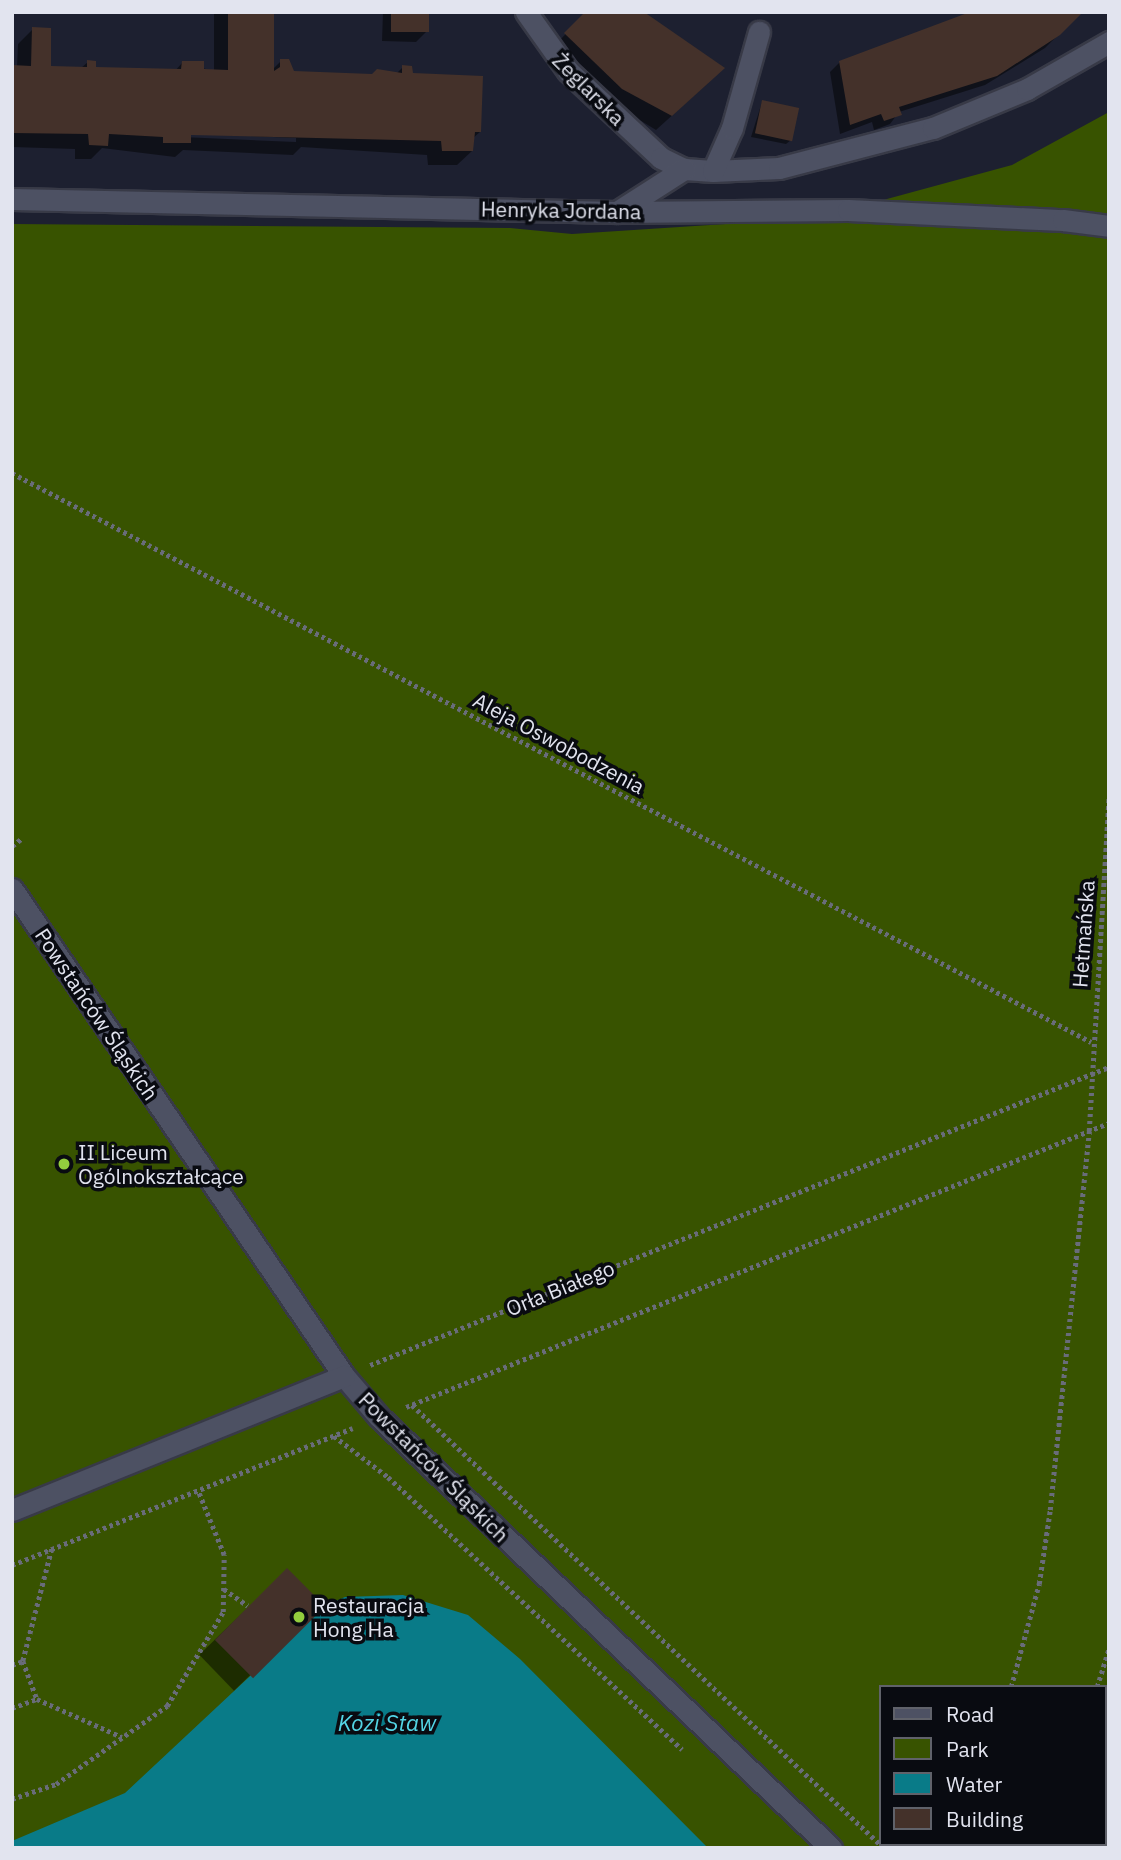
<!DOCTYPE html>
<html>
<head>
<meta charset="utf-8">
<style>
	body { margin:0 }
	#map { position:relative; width:1121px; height:1860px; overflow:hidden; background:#1d2030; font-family:"IBM Plex Sans",sans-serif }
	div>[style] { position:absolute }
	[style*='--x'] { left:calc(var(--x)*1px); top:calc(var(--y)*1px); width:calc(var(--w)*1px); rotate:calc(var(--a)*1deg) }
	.green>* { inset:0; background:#385300 }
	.water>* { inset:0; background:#097b88 }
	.shadow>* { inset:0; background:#0007; transform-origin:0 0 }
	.building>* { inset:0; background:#44312a; transform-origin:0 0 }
	.path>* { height:4.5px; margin-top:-2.25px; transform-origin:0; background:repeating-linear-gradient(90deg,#696c7a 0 3.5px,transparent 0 7px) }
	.roads { filter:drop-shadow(2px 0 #383a47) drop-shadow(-2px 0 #383a47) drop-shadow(0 2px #383a47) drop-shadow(0 -2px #383a47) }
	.minor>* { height:21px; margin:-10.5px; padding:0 10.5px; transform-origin:10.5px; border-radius:10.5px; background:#4d5163 }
	.dots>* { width:19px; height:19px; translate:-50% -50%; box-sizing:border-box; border:4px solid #090b11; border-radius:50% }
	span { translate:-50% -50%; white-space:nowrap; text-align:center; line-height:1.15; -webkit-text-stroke:7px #090b11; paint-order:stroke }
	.street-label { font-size:21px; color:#e2e4ef }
	.poi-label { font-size:21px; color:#e2e4ef }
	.left { translate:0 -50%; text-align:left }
	.water-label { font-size:23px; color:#53d4e5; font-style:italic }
	.frame { position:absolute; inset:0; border:14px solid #e2e4ef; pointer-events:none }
	.legend { position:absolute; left:879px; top:1685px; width:228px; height:161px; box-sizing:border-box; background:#090b11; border:2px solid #60626a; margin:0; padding:9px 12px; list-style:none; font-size:21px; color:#e2e4ef }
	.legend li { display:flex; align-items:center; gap:14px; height:35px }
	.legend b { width:35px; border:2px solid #60626a }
</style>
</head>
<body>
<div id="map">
	<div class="green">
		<div style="clip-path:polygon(evenodd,1109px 112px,1109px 1846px,12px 1848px,12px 224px,510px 228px,572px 234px,817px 218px,1012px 165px,1109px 112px,881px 1687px,1105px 1687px,1105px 1844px,881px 1844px,881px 1687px)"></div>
	</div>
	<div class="water">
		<div style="clip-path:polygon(403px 1595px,468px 1615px,520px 1659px,708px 1848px,12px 1848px,12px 1841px,125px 1793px,325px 1606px,345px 1597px)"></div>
	</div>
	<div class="shadow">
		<div style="clip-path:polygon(evenodd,214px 12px,272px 12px,272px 70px,281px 61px,292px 73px,395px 75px,403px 67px,480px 132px,472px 139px,472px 151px,457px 165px,428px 165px,427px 155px,301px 147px,293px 155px,183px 150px,175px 157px,102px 148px,91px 159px,75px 159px,75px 149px,12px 147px,12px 67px,17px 67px,18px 44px,33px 29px,49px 68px,81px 68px,88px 62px,94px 69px,175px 71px,182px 63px,214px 71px,214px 12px,182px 133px,296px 138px,296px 142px,182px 137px,182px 133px)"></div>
		<div style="clip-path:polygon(383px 12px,427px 12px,426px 32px,416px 42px,382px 41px)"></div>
		<div style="clip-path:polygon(587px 12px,708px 83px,656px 130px,589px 89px,556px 44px)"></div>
		<div style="clip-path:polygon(1081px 12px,1045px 48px,985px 85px,899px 112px,890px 124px,874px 130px,872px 122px,840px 134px,830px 72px,840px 62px)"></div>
		<div style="clip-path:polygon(762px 102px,791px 140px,786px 144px,751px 137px)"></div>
		<div style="left:287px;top:1570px;width:50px;height:122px;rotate:46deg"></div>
	</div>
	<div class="building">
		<div style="clip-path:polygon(228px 12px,274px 12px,274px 71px,280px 67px,280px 59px,289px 59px,294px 71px,372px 74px,377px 69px,402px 73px,402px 65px,412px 66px,413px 73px,483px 76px,481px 132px,475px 132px,473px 151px,442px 151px,441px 141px,191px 135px,191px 143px,163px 143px,163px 137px,109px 134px,108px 146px,89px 145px,88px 134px,12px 133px,12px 65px,31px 66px,32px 27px,51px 28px,51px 66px,87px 67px,87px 60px,96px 61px,96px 67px,181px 69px,182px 61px,204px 61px,204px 69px,228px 70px)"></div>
		<div style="left:391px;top:12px;width:38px;height:20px"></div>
		<div style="clip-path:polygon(585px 12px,644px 12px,725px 68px,672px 116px,622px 89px,564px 33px)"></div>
		<div style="clip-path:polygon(970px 12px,1083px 12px,1060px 35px,997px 76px,899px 107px,902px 115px,884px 121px,881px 114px,850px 125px,839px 61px)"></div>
		<div style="left:762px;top:100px;width:38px;height:34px;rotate:12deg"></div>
		<div style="left:287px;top:1568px;width:54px;height:102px;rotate:45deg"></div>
	</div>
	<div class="path">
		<div style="--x:12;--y:473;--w:1220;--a:27.8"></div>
		<div style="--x:12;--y:846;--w:11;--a:-38"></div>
		<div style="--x:370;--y:1365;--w:797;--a:-21.96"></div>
		<div style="--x:412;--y:1405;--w:647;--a:43.18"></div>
		<div style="--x:406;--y:1407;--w:758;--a:-22"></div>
		<div style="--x:334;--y:1436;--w:68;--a:37.2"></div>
		<div style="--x:388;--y:1477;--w:401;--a:42.8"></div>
		<div style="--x:52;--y:1549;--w:116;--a:104.5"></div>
		<div style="--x:23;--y:1661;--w:40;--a:69.8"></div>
		<div style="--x:37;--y:1699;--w:93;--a:24.1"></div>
		<div style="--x:12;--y:1565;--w:367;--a:-21.9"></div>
		<div style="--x:224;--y:1589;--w:29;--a:35"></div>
		<div style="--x:12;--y:1665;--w:12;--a:-20"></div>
		<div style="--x:1011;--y:1687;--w:107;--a:-74.8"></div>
		<div style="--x:1039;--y:1584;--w:75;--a:-81.5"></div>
		<div style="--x:1050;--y:1510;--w:381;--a:-84.1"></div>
		<div style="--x:1089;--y:1131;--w:335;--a:-86.6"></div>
		<div style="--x:1097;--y:1687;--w:41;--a:-72.9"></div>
		<div style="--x:12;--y:1708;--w:27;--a:-20"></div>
		<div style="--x:12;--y:1799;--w:46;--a:-18.8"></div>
		<div style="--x:56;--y:1784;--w:136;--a:-35.1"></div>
		<div style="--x:167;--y:1706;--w:109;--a:-59.2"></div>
		<div style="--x:223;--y:1612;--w:57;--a:-89"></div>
		<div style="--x:224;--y:1555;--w:69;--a:-112.1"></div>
		<div style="--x:1105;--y:1800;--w:6;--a:-51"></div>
		<div style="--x:967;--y:1848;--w:4;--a:-76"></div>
		<div style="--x:1017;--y:1848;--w:4;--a:-63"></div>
		<div style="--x:1073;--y:1848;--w:5;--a:-53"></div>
	</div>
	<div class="roads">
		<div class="minor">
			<div style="--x:526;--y:12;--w:72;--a:54.6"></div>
			<div style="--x:568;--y:71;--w:127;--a:43.1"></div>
			<div style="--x:661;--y:158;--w:25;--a:26"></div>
			<div style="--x:684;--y:169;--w:29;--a:4"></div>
			<div style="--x:713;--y:171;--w:66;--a:-2.6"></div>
			<div style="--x:779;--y:168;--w:159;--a:-14.6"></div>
			<div style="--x:933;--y:128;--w:102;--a:-22.5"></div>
			<div style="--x:1027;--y:89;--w:95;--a:-29.8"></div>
			<div style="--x:713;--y:171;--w:47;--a:-66.2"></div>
			<div style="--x:732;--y:128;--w:100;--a:-74.3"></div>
			<div style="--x:12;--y:199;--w:605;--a:1.23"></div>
			<div style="--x:617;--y:212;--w:231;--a:-0.5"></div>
			<div style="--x:848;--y:210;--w:215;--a:2.7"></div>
			<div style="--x:1063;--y:220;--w:46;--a:7.4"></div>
			<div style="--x:617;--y:212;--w:80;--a:-32.7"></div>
			<div style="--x:12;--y:889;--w:589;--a:55.72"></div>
			<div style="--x:344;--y:1376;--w:54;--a:49.5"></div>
			<div style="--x:379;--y:1417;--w:625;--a:43.64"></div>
			<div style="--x:12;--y:1510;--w:358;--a:-22"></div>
		</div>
	</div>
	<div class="dots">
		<div style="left:64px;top:1164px;background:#92cd3e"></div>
		<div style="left:299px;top:1617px;background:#92cd3e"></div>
	</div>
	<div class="street-label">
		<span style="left:589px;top:89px;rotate:45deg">Żeglarska</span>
		<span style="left:561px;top:210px;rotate:1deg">Henryka Jordana</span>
		<span style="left:559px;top:743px;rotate:28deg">Aleja Oswobodzenia</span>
		<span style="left:1083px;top:934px;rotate:-86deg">Hetmańska</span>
		<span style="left:97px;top:1014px;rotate:56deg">Powstańców Śląskich</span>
		<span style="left:560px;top:1288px;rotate:-22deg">Orła Białego</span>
		<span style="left:434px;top:1467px;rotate:45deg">Powstańców Śląskich</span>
	</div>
	<div class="poi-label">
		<span class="left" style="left:78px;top:1164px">II Liceum<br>Ogólnokształcące</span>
		<span class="left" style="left:313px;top:1617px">Restauracja<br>Hong Ha</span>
	</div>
	<div class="water-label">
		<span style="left:387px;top:1722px">Kozi Staw</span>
	</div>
	<div class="frame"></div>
	<ul class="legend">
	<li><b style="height:9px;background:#4d5163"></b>Road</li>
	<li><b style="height:19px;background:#385300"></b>Park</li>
	<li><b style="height:19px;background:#097b88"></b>Water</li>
	<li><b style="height:19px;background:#44312a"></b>Building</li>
	</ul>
</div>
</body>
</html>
